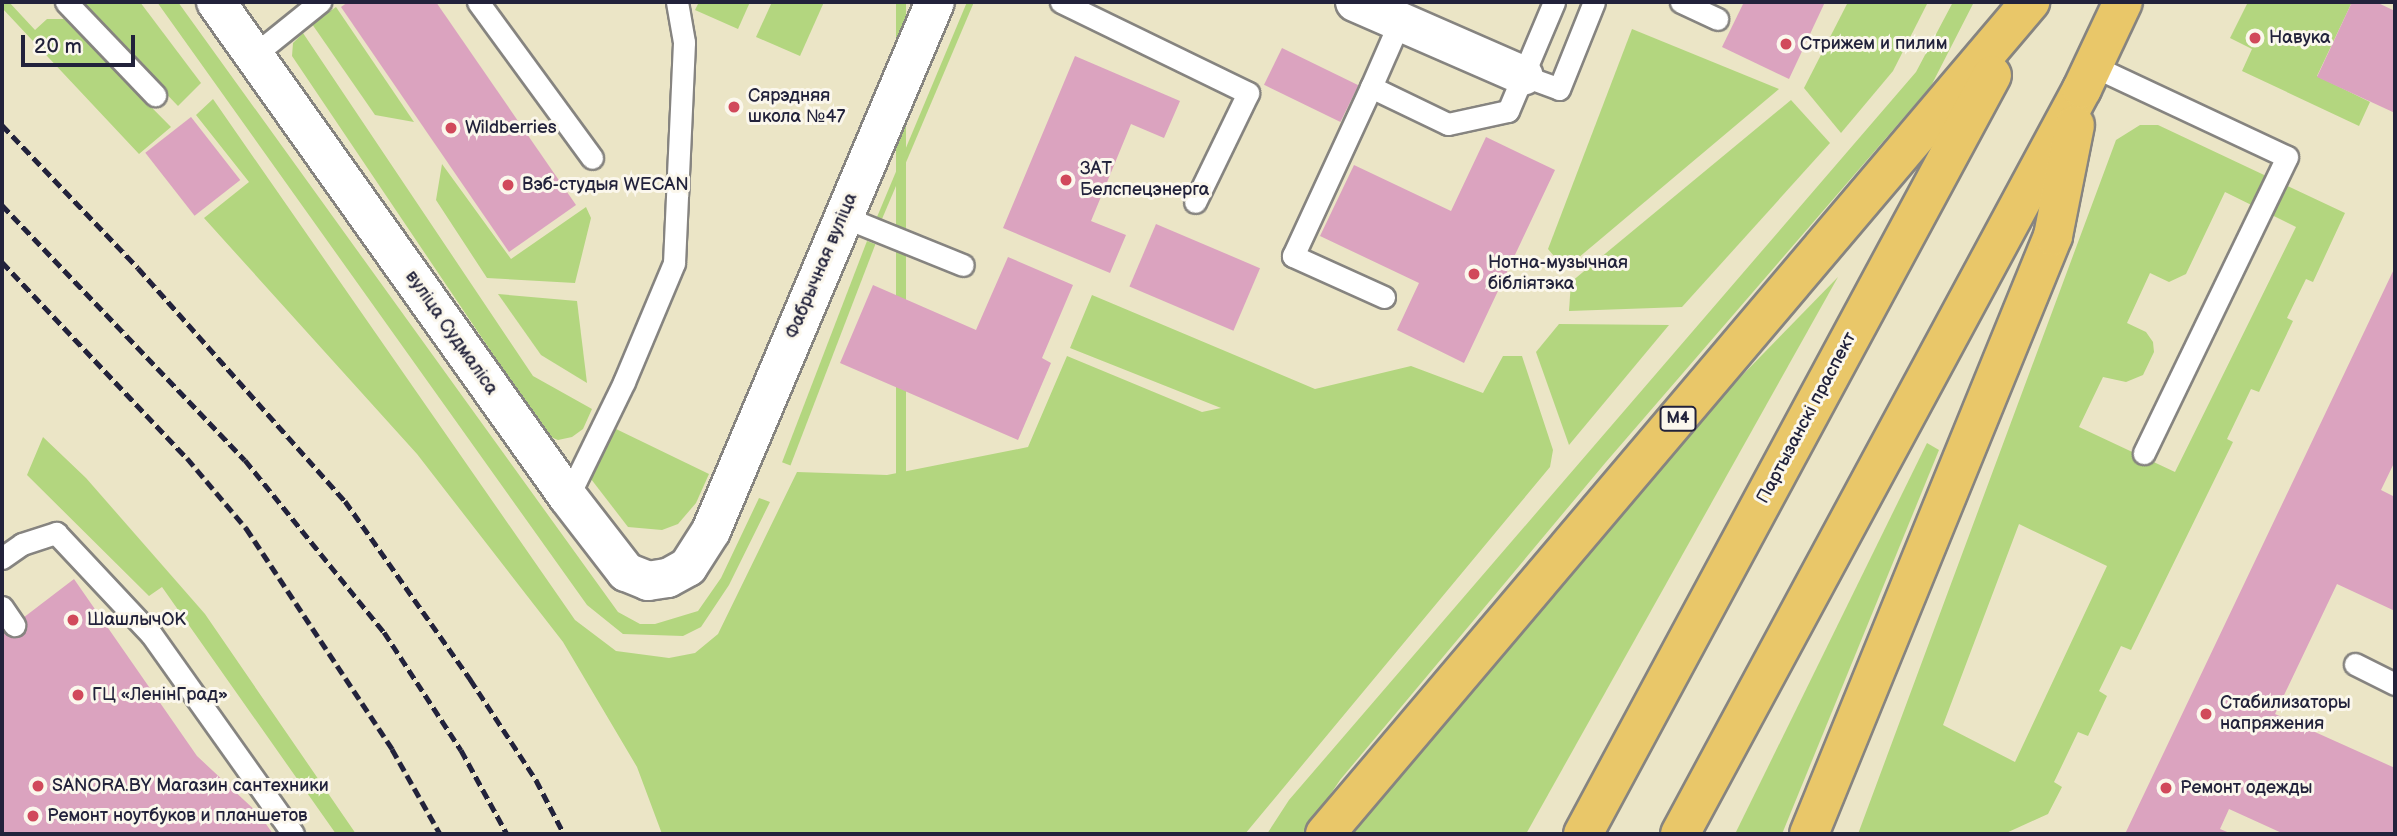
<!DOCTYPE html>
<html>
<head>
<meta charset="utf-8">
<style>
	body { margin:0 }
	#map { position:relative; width:2397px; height:836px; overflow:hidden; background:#ebe5c6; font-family:"Balsamiq Sans",sans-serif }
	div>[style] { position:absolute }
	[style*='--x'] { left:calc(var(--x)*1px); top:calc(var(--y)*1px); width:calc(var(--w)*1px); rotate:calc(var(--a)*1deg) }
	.green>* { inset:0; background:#b3d67f; transform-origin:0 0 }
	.building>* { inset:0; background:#dba3bf; transform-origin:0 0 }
	.roads { filter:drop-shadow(2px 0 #868480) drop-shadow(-2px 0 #868480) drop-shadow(0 2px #868480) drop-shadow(0 -2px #868480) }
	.service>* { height:21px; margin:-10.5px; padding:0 10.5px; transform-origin:10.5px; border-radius:10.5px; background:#fff }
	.minor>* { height:38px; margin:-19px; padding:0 19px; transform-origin:19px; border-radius:19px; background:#fff }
	.primary>* { height:38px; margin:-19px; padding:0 19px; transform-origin:19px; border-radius:19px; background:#e9c769 }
	.rail>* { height:5px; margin-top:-2.5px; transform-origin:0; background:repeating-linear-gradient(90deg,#22223b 0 10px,transparent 0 15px) }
	.dots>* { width:19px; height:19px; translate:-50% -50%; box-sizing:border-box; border:4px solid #fbf7ec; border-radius:50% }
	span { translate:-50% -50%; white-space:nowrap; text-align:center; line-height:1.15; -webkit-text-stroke:6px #fbf7ec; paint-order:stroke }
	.shield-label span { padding:2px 5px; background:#fbf7ec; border:2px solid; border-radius:5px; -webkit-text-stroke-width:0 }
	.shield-label { font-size:16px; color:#22223b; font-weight:700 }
	.poi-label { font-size:18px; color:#22223b }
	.left { translate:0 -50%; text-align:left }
	.street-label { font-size:18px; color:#22223b }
	.frame { position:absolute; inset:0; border:4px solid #22223b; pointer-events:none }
	.scale { position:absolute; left:21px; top:35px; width:114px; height:32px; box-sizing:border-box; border:4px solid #22223b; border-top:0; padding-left:9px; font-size:21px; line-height:24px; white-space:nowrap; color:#22223b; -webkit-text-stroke:5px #fbf7ec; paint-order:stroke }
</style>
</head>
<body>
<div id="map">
	<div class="green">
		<div style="clip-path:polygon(2px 2px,9px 2px,35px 30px,47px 19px,64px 19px,171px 127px,139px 154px,2px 8px)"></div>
		<div style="clip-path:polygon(78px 2px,140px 2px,201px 83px,178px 106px)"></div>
		<div style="clip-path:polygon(157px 2px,178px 2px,618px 612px,640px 624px,655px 624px,698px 611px,721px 578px,759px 498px,770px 502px,729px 585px,701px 627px,683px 636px,623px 634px,587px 605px)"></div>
		<div style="clip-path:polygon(699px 2px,750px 2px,738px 29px,695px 10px)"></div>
		<div style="clip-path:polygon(772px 2px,824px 2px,800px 56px,756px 37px)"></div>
		<div style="left:896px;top:2px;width:10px;height:485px"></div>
		<div style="clip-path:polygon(967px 2px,974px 2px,882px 219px,877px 217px)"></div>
		<div style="clip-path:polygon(1848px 2px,1928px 2px,1893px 71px,1841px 133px,1804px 88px)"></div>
		<div style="clip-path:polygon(1953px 2px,1974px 2px,1931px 86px,1606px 462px,1340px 780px,1304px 834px,1267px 834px,1289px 800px,1916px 72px)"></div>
		<div style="clip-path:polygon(2248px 2px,2352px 2px,2317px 76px,2370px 102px,2359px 126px,2242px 71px,2252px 49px,2230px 38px)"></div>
		<div style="clip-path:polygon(336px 7px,414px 122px,375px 115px,312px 24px)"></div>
		<div style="clip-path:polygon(1632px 29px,1779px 89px,1565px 269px,1548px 249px)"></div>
		<div style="clip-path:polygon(303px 33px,533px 376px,592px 409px,583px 429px,572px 437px,558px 440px,546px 435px,520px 401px,515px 387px,292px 56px,293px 43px)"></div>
		<div style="clip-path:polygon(213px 99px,575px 620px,616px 651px,669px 658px,695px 653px,718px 634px,797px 472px,887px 475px,1028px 447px,1067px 356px,1202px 412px,1221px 408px,1070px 348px,1092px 295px,1315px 389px,1411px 366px,1483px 393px,1503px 356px,1522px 356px,1553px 450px,1550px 467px,1245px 834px,662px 834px,637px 767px,563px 642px,417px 454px,204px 218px,249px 182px,196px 115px)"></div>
		<div style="clip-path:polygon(1791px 100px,1830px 143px,1682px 307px,1569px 311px,1571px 282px)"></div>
		<div style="clip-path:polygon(evenodd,2140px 125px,2158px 125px,2345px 213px,2313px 282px,2306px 279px,2287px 318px,2293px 321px,2259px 392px,2251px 389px,2227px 439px,2233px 442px,2131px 650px,2121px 646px,2099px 691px,2107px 696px,2088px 736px,2078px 732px,2054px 782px,2062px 787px,2048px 814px,2004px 834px,1858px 834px,2116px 140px,2140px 125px,2225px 192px,2296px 227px,2175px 472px,2079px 427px,2103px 377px,2126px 382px,2143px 375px,2154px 352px,2153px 342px,2146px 332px,2127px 323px,2150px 273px,2169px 282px,2186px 274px,2225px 192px,2140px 125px,2019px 524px,2107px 566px,2015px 762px,1943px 725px,2019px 524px)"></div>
		<div style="clip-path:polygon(442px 164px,511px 259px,586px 207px,591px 218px,575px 283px,487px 278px,436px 200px)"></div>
		<div style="left:867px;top:241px;width:9px;height:237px;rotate:21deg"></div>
		<div style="clip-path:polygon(1838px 277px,1526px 834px,1351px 834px,1652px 468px)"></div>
		<div style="clip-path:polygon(498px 294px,577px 301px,587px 383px,541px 355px)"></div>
		<div style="clip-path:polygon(1559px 324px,1669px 325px,1569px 445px,1536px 352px)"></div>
		<div style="clip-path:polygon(614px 428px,709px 474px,696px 503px,678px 524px,662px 530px,628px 527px,591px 479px)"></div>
		<div style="clip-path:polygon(43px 437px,86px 478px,205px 614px,356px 834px,336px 834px,162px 587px,149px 596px,27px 475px)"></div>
		<div style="clip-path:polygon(1927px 443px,1939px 450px,1782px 834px,1735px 834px)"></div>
	</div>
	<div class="building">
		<div style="clip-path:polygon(348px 2px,436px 2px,576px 205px,509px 252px,341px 7px)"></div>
		<div style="clip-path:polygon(1744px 2px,1825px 2px,1789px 79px,1722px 47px)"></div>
		<div style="clip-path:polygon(2352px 2px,2376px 2px,2395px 11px,2395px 113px,2317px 77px)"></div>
		<div style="left:1282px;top:48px;width:85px;height:41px;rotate:26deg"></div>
		<div style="clip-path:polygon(1075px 56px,1180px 101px,1164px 138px,1131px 124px,1091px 221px,1126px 235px,1110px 273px,1003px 228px)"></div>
		<div style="left:191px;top:117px;width:80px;height:58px;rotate:52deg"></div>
		<div style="clip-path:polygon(1486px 137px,1555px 170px,1464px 363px,1397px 330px,1419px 283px,1320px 236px,1354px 165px,1451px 211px)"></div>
		<div style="left:1156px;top:224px;width:113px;height:68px;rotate:23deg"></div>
		<div style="clip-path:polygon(1008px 257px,1073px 285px,1042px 358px,1051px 363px,1018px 440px,840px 363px,873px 285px,976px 330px)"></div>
		<div style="clip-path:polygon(2395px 267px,2395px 461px,2381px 490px,2395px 497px,2395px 611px,2337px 584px,2275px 714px,2395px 768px,2395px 834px,2284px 834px,2229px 809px,2220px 829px,2232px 834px,2125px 834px)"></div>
		<div style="clip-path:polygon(74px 579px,197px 756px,259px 814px,273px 834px,2px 834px,2px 634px)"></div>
	</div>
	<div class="roads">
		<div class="service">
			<div style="--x:66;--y:2;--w:129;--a:46.3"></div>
			<div style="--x:478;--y:2;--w:193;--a:53.8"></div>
			<div style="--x:1061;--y:2;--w:208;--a:25.9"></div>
			<div style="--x:1248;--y:93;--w:121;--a:115.9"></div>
			<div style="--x:1681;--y:2;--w:40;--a:25"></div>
			<div style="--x:254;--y:55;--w:85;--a:-38.8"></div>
			<div style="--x:2093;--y:66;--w:214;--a:25.1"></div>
			<div style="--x:2287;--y:157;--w:329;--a:115.8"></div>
			<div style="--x:1524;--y:76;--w:37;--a:20"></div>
			<div style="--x:1559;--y:89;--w:94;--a:-68.1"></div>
			<div style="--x:1371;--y:87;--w:72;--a:-66.3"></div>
			<div style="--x:844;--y:217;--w:128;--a:22"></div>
			<div style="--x:1384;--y:297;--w:100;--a:-155.7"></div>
			<div style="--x:1293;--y:256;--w:186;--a:-65.2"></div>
			<div style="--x:1371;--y:87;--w:85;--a:25.7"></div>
			<div style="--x:1448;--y:124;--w:61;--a:-12.2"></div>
			<div style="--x:1508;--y:111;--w:118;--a:-67.1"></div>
			<div style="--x:568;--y:497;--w:128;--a:-64"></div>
			<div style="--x:624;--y:382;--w:129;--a:-67.2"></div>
			<div style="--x:674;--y:263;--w:221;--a:-87.4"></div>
			<div style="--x:684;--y:42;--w:41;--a:-99.9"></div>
			<div style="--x:2;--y:558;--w:24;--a:-35"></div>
			<div style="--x:22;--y:544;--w:36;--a:-18"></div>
			<div style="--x:56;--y:533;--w:139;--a:46.8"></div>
			<div style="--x:151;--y:634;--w:245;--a:54.6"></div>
			<div style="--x:2;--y:607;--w:22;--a:56"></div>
			<div style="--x:2355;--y:664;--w:45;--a:26.6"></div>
		</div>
		<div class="minor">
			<div style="--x:216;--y:2;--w:607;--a:54.58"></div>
			<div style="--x:568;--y:497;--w:95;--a:52.3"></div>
			<div style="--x:626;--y:572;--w:24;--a:22"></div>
			<div style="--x:648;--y:581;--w:20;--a:-9"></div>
			<div style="--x:668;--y:578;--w:23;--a:-29"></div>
			<div style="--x:688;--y:567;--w:43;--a:-57.4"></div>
			<div style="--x:711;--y:531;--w:574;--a:-67.05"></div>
			<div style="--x:1355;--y:2;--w:184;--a:23.6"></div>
		</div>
		<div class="primary">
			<div style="--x:1325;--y:834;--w:1091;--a:-49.72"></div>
			<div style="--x:1583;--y:834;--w:862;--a:-61.68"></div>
			<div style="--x:1680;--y:834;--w:847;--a:-61.65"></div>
			<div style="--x:2082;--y:89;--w:96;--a:-64.8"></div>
			<div style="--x:1809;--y:834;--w:646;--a:-67.8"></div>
			<div style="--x:2053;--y:236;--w:113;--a:-78.8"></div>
		</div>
	</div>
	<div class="rail">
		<div style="--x:2;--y:125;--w:197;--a:46.4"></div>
		<div style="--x:138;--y:268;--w:312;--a:48.4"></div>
		<div style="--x:345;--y:501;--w:218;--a:54.9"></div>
		<div style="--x:470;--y:679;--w:121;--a:56.8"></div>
		<div style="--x:536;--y:780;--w:61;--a:62.6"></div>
		<div style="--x:2;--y:205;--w:352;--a:46.4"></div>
		<div style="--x:245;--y:460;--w:221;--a:51.1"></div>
		<div style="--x:384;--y:632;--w:141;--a:56.9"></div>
		<div style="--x:461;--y:750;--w:96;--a:61.3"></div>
		<div style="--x:2;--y:262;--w:270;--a:46.7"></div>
		<div style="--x:187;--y:458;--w:92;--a:49.9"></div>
		<div style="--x:246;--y:528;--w:265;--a:56.5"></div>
		<div style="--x:392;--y:749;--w:98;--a:60.5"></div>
	</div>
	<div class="dots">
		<div style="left:2255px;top:38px;background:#d1495b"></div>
		<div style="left:1786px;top:44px;background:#d1495b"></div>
		<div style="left:734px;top:107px;background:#d1495b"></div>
		<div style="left:451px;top:128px;background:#d1495b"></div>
		<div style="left:1066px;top:180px;background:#d1495b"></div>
		<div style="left:508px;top:185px;background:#d1495b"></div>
		<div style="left:1474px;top:274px;background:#d1495b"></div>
		<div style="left:73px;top:620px;background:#d1495b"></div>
		<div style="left:78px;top:695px;background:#d1495b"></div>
		<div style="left:2206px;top:714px;background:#d1495b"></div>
		<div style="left:38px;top:786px;background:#d1495b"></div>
		<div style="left:2166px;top:788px;background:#d1495b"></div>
		<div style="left:33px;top:816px;background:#d1495b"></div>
	</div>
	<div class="shield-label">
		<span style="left:1678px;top:419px">М4</span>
	</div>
	<div class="poi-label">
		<span class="left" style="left:2269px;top:38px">Навука</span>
		<span class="left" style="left:1800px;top:44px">Стрижем и пилим</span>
		<span class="left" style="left:748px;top:107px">Сярэдняя<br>школа №47</span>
		<span class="left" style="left:465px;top:128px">Wildberries</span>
		<span class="left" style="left:1080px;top:180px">ЗАТ<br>Белспецэнерга</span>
		<span class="left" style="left:522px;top:185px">Вэб-студыя WECAN</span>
		<span class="left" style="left:1488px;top:274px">Нотна-музычная<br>бібліятэка</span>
		<span class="left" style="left:87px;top:620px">ШашлычОК</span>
		<span class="left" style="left:92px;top:695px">ГЦ «ЛенінГрад»</span>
		<span class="left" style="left:2220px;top:714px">Стабилизаторы<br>напряжения</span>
		<span class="left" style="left:52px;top:786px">SANORA.BY Магазин сантехники</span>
		<span class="left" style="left:2180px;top:788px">Ремонт одежды</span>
		<span class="left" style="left:47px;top:816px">Ремонт ноутбуков и планшетов</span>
	</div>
	<div class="street-label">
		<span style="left:822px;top:266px;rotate:-67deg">Фабрычная вуліца</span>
		<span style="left:451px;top:333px;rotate:55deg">вуліца Судмаліса</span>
		<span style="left:1807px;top:418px;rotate:-62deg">Партызанскі праспект</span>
	</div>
	<div class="frame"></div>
	<div class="scale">20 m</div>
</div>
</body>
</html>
